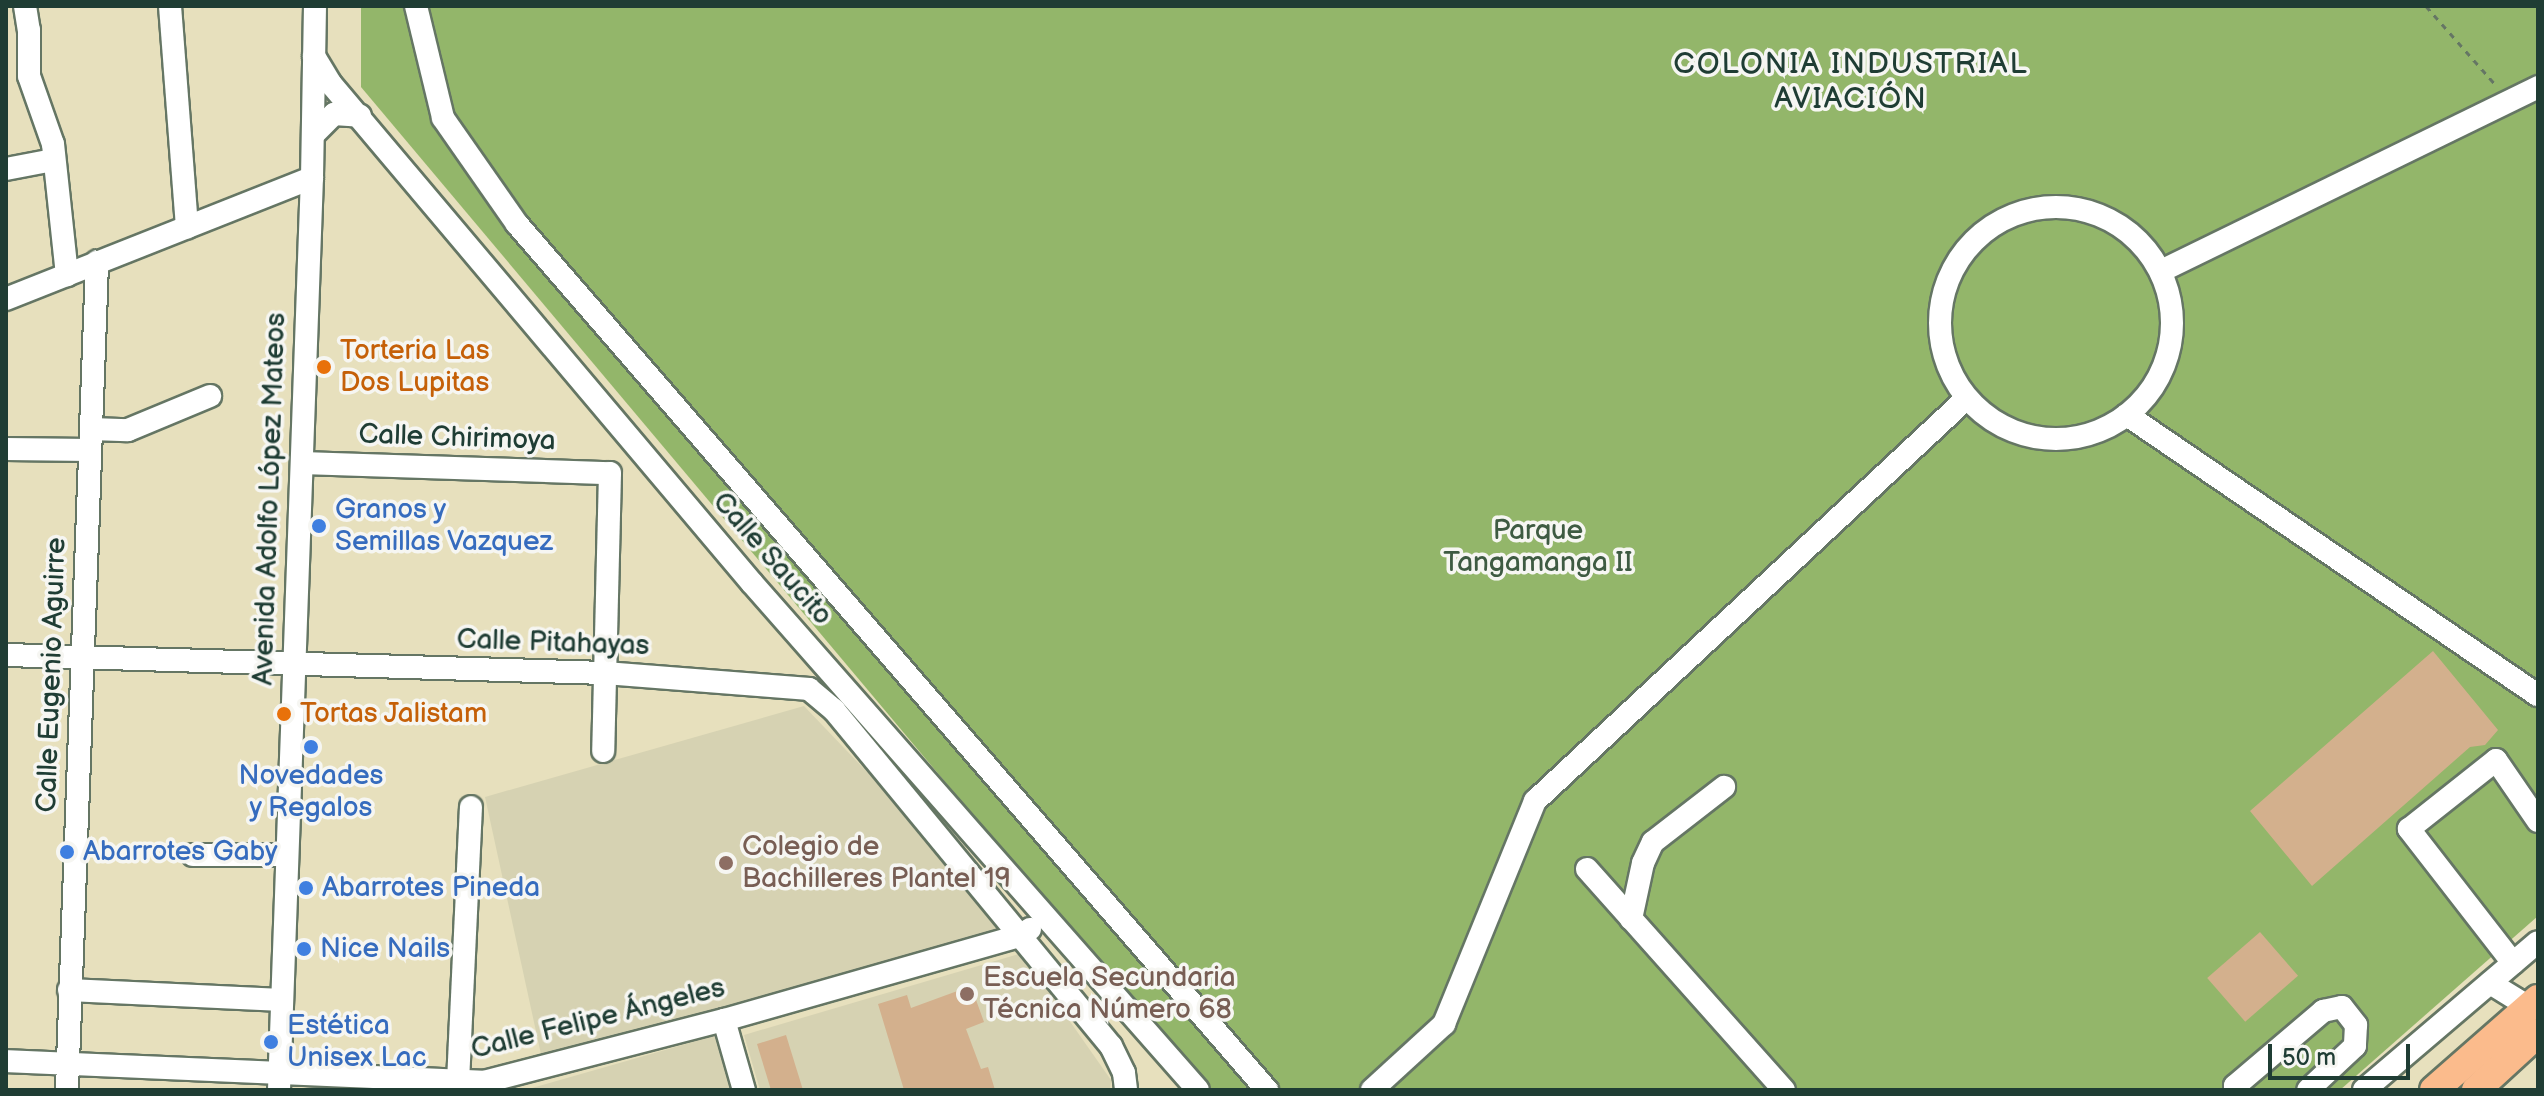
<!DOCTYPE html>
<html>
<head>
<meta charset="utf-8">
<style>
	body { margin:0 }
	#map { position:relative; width:2544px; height:1096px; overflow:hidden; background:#e7e0bd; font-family:"Balsamiq Sans",sans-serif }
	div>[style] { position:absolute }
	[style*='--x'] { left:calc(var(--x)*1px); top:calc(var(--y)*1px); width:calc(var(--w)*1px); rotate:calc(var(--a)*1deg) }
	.built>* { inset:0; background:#d6d2b2 }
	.forest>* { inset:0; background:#93b66a }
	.building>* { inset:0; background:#d3b08d; transform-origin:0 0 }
	.path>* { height:3px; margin-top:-1.5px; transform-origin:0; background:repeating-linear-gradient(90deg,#657664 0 6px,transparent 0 12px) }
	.roads { filter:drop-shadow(2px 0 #657664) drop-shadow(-2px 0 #657664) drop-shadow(0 2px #657664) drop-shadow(0 -2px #657664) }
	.minor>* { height:22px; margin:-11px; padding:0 11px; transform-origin:11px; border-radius:11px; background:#fff }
	.minor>.ring { margin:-11px; padding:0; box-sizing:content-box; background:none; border:22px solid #fff; border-radius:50% }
	.major>* { height:28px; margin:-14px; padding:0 14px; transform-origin:14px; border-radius:14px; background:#fbbb8c }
	.dots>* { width:22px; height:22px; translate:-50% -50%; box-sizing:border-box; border:4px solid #f6f6f2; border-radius:50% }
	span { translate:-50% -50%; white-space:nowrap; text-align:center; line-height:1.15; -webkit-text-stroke:7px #f6f6f2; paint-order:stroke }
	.food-label { font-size:28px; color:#c56008 }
	.left { translate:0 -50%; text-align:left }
	.street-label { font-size:28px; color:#1f3d34 }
	.shop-label { font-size:28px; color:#366cbe }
	.park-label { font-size:28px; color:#3e5b42 }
	.education-label { font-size:28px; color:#785e54 }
	.neighbourhood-label { font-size:30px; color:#1f3d34; letter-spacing:2px }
	.frame { position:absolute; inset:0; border:8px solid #1f3d34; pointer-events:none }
	.scale { position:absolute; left:2268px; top:1044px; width:142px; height:36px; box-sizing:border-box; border:4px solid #1f3d34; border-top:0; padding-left:10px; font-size:24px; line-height:28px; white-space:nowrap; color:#1f3d34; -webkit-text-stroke:6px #f6f6f2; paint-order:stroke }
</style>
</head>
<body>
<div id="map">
	<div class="built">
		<div style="clip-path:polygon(804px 706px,1016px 928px,542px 1059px,485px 797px)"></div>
		<div style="clip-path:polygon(1022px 953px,1111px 1080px,1110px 1090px,760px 1090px,744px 1035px)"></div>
		<div style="clip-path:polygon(728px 1032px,741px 1090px,525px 1090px)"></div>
	</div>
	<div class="forest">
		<div style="clip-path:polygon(361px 6px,2538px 6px,2538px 916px,2340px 1090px,1204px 1090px,361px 87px)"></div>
	</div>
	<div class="building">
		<div style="clip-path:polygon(2433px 651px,2498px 730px,2485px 745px,2470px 747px,2312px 886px,2250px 811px)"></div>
		<div style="left:2260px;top:932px;width:58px;height:70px;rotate:49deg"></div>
		<div style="clip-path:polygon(971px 986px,984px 1022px,966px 1029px,981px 1069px,988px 1067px,995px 1090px,904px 1090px,878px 1004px,907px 995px,911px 1008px)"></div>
		<div style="clip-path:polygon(786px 1035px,803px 1090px,771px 1090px,757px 1044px)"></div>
	</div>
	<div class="path">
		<div style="--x:2426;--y:6;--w:104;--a:48.5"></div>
	</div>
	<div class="roads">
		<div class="minor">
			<div style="--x:25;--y:6;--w:24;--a:81"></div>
			<div style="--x:29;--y:30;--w:46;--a:90"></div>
			<div style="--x:29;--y:76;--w:72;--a:70.6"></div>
			<div style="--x:53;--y:144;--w:132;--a:83.9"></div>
			<div style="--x:170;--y:6;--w:222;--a:85.6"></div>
			<div style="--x:416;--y:6;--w:115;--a:76.4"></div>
			<div style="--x:443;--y:118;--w:129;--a:55.1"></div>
			<div style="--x:517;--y:224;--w:1146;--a:49.11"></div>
			<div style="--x:314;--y:56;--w:33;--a:59"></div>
			<div style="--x:331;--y:84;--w:653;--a:49.85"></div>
			<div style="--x:752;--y:583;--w:675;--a:48.66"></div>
			<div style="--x:313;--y:135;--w:30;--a:-45"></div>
			<div style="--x:334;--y:114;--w:26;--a:4"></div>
			<div style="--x:6;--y:169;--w:48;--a:-10.8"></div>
			<div class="ring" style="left:1940px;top:207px;width:210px;height:210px"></div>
			<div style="--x:2161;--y:271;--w:420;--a:-26"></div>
			<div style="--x:6;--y:299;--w:329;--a:-21.6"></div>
			<div style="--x:2127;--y:415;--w:497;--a:34.3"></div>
			<div style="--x:91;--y:429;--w:37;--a:2"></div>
			<div style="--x:128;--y:430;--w:89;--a:-22.5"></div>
			<div style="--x:6;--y:449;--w:84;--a:0.7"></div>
			<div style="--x:302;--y:463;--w:308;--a:1.9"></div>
			<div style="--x:610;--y:473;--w:278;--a:91.4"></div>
			<div style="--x:6;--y:655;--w:599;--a:1.72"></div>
			<div style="--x:605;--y:673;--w:205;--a:4.5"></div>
			<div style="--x:809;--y:689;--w:33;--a:40"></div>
			<div style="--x:834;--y:710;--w:435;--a:50.5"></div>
			<div style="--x:1111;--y:1046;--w:30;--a:64"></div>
			<div style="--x:1124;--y:1073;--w:17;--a:83"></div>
			<div style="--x:193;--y:855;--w:94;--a:0"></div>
			<div style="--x:1587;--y:869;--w:296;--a:48.3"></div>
			<div style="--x:1631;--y:919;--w:57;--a:-77.9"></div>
			<div style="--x:1643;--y:863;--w:23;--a:-65"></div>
			<div style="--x:1653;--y:842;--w:90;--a:-37.8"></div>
			<div style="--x:2513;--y:963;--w:170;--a:-127.8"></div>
			<div style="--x:2409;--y:829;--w:111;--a:-38.4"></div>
			<div style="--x:2496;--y:760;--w:74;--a:55.5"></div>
			<div style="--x:2490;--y:983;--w:46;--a:31.6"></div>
			<div style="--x:69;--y:990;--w:213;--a:2.7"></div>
			<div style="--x:724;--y:1020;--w:73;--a:74.1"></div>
			<div style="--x:6;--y:1061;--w:478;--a:2.5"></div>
			<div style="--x:484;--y:1082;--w:248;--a:-14.5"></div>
			<div style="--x:724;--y:1020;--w:310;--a:-15.9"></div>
			<div style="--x:1022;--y:935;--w:10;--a:-37"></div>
			<div style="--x:458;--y:1082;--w:275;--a:-87.3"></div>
			<div style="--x:67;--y:1090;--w:829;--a:-87.92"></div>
			<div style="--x:279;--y:1090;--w:913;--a:-87.93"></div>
			<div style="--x:312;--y:178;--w:172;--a:-89"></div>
			<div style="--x:1372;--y:1090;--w:98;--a:-42.5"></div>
			<div style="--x:1444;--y:1024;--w:241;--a:-67.8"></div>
			<div style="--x:1535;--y:801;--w:591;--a:-43.01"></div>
			<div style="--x:2235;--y:1090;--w:4;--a:-90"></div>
			<div style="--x:2235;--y:1086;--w:116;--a:-40.4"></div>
			<div style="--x:2323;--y:1011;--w:19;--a:-12"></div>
			<div style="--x:2342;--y:1007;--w:23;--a:52"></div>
			<div style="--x:2356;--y:1025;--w:21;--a:93"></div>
			<div style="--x:2355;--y:1046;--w:64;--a:136.9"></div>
			<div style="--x:2364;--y:1090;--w:228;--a:-40.4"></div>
		</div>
		<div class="major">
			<div style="--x:2434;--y:1090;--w:138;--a:-41.2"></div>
			<div style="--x:2476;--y:1090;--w:84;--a:-42.6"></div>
		</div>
	</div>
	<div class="dots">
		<div style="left:324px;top:367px;background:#e8710a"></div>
		<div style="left:319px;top:526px;background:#3f7fe0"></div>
		<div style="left:284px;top:714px;background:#e8710a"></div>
		<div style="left:311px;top:747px;background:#3f7fe0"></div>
		<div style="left:67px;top:852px;background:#3f7fe0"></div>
		<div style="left:726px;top:863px;background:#8d6e63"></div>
		<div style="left:306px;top:888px;background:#3f7fe0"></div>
		<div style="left:304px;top:949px;background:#3f7fe0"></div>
		<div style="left:967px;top:994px;background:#8d6e63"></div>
		<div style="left:271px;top:1042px;background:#3f7fe0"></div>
	</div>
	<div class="food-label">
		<span class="left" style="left:340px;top:367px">Torteria Las<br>Dos Lupitas</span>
		<span class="left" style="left:300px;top:714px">Tortas Jalistam</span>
	</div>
	<div class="street-label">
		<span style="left:457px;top:438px;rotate:2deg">Calle Chirimoya</span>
		<span style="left:270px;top:499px;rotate:-88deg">Avenida Adolfo López Mateos</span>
		<span style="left:772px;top:559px;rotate:49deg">Calle Saucito</span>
		<span style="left:553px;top:643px;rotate:2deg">Calle Pitahayas</span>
		<span style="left:52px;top:675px;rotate:-88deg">Calle Eugenio Aguirre</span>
		<span style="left:598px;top:1019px;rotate:-14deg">Calle Felipe Ángeles</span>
	</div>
	<div class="shop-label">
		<span class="left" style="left:335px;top:526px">Granos y<br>Semillas Vazquez</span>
		<span style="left:311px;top:792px">Novedades<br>y Regalos</span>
		<span class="left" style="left:83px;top:852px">Abarrotes Gaby</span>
		<span class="left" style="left:322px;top:888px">Abarrotes Pineda</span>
		<span class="left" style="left:320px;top:949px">Nice Nails</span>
		<span class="left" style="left:287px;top:1042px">Estética<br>Unisex Lac</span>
	</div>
	<div class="park-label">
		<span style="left:1538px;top:547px">Parque<br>Tangamanga II</span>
	</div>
	<div class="education-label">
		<span class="left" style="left:742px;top:863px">Colegio de<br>Bachilleres Plantel 19</span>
		<span class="left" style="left:983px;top:994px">Escuela Secundaria<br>Técnica Número 68</span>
	</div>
	<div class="neighbourhood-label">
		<span style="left:1851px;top:81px">COLONIA INDUSTRIAL<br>AVIACIÓN</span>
	</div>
	<div class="frame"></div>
	<div class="scale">50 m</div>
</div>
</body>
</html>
